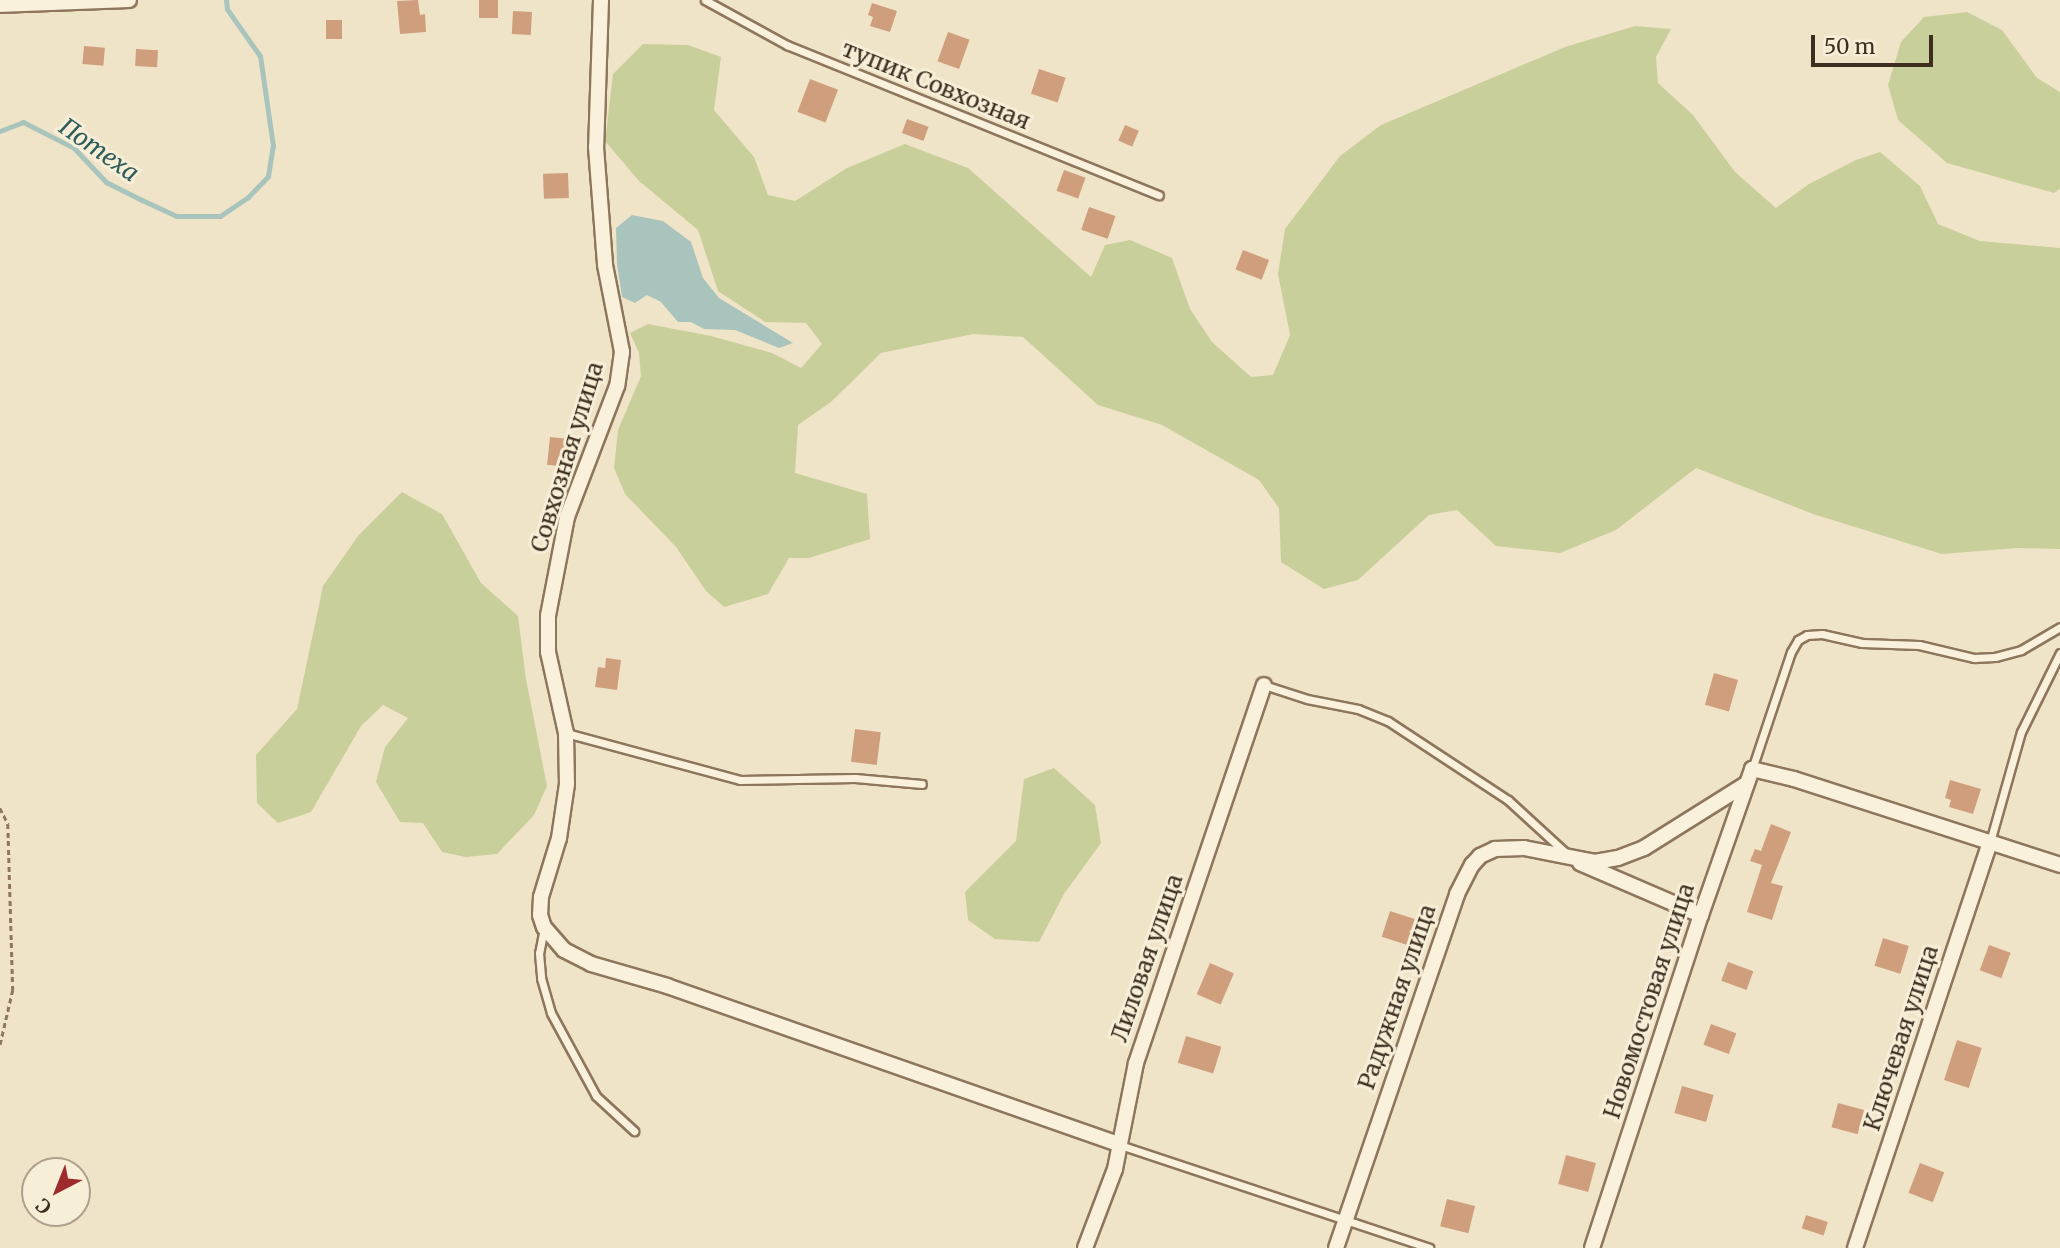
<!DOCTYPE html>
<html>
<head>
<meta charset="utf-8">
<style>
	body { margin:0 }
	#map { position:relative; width:2060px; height:1248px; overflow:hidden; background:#f0e4c8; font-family:Merriweather,serif }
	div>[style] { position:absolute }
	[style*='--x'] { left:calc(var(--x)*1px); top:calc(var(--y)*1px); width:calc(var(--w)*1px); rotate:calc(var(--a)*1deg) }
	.green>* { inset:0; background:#c9cf9b }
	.water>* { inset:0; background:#a9c4bc }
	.stream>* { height:5px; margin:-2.5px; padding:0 2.5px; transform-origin:2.5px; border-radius:2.5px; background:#a9c4bc }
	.building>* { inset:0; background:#cf9f7d; transform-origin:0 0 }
	.path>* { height:2.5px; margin-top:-1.25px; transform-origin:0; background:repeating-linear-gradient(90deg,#8d765c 0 5px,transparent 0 8.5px) }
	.roads { filter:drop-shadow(2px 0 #8d765c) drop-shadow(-2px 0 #8d765c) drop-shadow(0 2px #8d765c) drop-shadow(0 -2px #8d765c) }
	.service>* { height:7px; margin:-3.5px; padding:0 3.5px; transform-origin:3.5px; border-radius:3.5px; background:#faf1dc }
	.minor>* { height:14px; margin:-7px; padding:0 7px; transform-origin:7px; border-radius:7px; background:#faf1dc }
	span { translate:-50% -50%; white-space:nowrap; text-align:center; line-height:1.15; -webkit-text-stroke:6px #f7eed8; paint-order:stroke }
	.street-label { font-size:23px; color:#3d2e20 }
	.water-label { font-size:24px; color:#2f5d5a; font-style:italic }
	.north { position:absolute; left:21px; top:1157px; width:70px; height:70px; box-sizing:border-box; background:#f7eed8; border:2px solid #ada18e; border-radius:50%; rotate:222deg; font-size:19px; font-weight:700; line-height:28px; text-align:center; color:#3d2e20 }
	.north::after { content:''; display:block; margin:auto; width:24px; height:32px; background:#9e2a2b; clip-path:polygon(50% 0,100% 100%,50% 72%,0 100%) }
	.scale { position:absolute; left:1811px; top:35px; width:122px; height:32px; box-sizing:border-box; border:4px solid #3d2e20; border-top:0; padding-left:9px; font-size:21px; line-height:24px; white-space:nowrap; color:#3d2e20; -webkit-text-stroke:5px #f7eed8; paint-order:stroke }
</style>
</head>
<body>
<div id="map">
	<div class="green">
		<div style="clip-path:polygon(1967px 12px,2002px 30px,2037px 78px,2060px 92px,2060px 189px,2054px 193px,1947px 163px,1898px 120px,1888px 85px,1901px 42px,1924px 17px)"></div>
		<div style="clip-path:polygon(1635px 26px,1671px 29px,1656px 57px,1658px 83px,1693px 115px,1735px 172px,1776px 208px,1809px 184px,1856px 160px,1880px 152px,1920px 186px,1938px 224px,1980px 241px,2060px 248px,2060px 549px,2017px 548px,1942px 554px,1813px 514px,1696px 468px,1616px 530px,1560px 553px,1496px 546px,1457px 510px,1429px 515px,1358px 580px,1324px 589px,1281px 562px,1279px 508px,1259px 480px,1162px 425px,1098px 405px,1023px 337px,973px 334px,881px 353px,831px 402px,798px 425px,795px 473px,867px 494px,870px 539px,809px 558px,789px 558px,768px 594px,724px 607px,706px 591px,676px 547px,625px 494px,614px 468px,618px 430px,641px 376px,639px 353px,630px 333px,648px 324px,711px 336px,772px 353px,801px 368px,822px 344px,806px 323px,765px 322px,718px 291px,698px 230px,639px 181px,605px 141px,613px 74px,643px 44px,688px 45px,721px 57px,714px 110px,754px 157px,768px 195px,795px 201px,847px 168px,905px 144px,968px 168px,1091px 277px,1105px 245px,1130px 240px,1172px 258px,1190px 309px,1212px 342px,1251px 377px,1273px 375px,1290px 335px,1278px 274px,1285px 229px,1340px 156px,1381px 125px,1565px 47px)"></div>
		<div style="clip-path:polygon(402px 492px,442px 514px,481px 583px,518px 616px,526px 679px,547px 786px,534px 815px,497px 854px,466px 857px,442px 852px,423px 823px,400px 822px,376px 782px,385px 747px,408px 718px,383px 705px,361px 726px,311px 812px,278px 823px,257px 803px,256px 755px,297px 709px,323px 586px,358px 536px)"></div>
		<div style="clip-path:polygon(1054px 768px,1095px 805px,1101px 843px,1064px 894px,1039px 942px,995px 939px,968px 920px,965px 892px,1016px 841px,1024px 779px)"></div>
	</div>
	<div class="water">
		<div style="clip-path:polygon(632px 215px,663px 221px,691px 242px,703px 278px,719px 298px,793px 343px,779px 348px,735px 330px,704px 329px,691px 322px,678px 322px,661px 302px,647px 295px,635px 303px,622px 297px,617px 264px,616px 228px)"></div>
	</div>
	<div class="stream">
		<div style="--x:0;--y:131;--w:25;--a:-21"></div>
		<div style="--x:23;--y:122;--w:57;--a:27"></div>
		<div style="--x:74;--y:148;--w:47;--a:46.7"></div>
		<div style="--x:106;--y:182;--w:40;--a:26.6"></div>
		<div style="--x:142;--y:200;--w:38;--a:25"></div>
		<div style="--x:177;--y:216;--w:43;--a:0"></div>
		<div style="--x:220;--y:216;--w:34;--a:-34"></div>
		<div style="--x:248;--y:197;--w:29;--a:-46"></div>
		<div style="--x:268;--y:176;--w:30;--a:-81"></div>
		<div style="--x:273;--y:146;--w:91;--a:-98.2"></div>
		<div style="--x:260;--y:56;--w:57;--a:-125.1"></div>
		<div style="--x:227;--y:9;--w:9;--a:-96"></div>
	</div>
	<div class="building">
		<div style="clip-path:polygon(418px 0,420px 15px,425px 14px,426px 32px,400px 34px,397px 1px)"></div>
		<div style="left:479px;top:0;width:19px;height:18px"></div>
		<div style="clip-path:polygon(872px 3px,897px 11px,890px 32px,870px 26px,873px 17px,868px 15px)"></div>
		<div style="left:513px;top:11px;width:19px;height:23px;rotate:3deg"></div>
		<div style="left:326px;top:20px;width:16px;height:19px"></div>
		<div style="left:948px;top:32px;width:23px;height:31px;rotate:20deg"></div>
		<div style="left:84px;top:46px;width:21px;height:18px;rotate:5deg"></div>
		<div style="left:136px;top:49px;width:22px;height:17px;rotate:3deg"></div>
		<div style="left:1039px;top:69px;width:28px;height:26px;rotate:18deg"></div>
		<div style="left:810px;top:79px;width:30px;height:35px;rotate:21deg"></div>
		<div style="left:907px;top:119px;width:23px;height:15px;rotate:20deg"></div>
		<div style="left:1125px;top:125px;width:15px;height:17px;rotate:23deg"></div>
		<div style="left:1064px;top:170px;width:23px;height:22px;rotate:20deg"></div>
		<div style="left:568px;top:173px;width:25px;height:25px;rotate:88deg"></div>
		<div style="left:1089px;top:207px;width:28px;height:24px;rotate:19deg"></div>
		<div style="left:1243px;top:250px;width:28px;height:21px;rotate:21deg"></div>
		<div style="left:550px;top:437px;width:19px;height:28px;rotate:6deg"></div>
		<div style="clip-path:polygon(606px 658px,621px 660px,617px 690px,595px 687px,598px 667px,605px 668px)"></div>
		<div style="left:1714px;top:673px;width:25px;height:33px;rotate:16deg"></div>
		<div style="left:855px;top:729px;width:26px;height:33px;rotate:7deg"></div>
		<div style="clip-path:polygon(1950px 780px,1981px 789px,1973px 814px,1949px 807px,1951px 800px,1945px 798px)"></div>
		<div style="clip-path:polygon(1771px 824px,1791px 832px,1771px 883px,1783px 886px,1772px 920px,1747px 912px,1762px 865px,1750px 861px,1755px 849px,1761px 851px)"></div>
		<div style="left:1390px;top:911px;width:26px;height:27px;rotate:18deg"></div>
		<div style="left:1883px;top:938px;width:27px;height:29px;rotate:17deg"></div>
		<div style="left:1989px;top:945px;width:23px;height:27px;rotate:20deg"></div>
		<div style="left:1728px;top:962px;width:27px;height:20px;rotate:20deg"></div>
		<div style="left:1210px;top:963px;width:26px;height:34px;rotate:23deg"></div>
		<div style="left:1711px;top:1024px;width:27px;height:22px;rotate:20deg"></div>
		<div style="left:1186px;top:1036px;width:37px;height:28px;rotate:17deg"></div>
		<div style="left:1957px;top:1040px;width:26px;height:42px;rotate:18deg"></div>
		<div style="left:1682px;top:1086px;width:33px;height:28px;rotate:16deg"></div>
		<div style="left:1838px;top:1103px;width:27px;height:25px;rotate:15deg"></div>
		<div style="left:1566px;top:1155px;width:31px;height:30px;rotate:15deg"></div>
		<div style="left:1920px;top:1163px;width:26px;height:32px;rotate:21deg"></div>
		<div style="left:1447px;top:1199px;width:29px;height:28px;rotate:14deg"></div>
		<div style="left:1806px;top:1215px;width:23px;height:14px;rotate:18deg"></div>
	</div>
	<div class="path">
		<div style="--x:0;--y:808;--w:18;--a:63"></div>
		<div style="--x:8;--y:824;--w:166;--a:88.3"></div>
		<div style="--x:13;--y:990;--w:57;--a:103.1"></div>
	</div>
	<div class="roads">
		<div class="service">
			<div style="--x:705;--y:0;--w:94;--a:28.8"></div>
			<div style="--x:787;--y:45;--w:401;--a:22"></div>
			<div style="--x:1264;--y:685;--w:45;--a:18"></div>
			<div style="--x:1307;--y:699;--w:52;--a:11.1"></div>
			<div style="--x:1358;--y:709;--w:32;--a:22"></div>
			<div style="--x:1388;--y:721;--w:144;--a:33.4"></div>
			<div style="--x:1508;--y:800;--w:80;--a:42.5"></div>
			<div style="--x:566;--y:733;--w:180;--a:15.1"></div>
			<div style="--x:740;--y:780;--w:115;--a:-1"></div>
			<div style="--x:855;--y:778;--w:67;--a:5.1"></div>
			<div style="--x:1752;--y:769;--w:123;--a:-71.6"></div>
			<div style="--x:1791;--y:652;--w:14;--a:-60"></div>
			<div style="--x:1798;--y:640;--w:10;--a:-29"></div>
			<div style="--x:1807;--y:635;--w:15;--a:-4"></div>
			<div style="--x:1822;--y:634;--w:41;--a:12.7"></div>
			<div style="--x:1862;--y:643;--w:57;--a:2"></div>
			<div style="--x:1919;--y:645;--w:57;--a:13.3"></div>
			<div style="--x:1974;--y:658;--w:21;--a:-3"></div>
			<div style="--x:1995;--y:657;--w:27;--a:-15"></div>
			<div style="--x:2021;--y:650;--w:45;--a:-30.5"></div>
			<div style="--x:1990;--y:842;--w:114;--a:-74.3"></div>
			<div style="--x:2021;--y:732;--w:88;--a:-63.7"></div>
			<div style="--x:544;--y:928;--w:25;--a:101"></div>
			<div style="--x:539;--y:953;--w:25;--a:85"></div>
			<div style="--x:541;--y:978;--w:36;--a:74"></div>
			<div style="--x:551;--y:1013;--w:94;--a:61.5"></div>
			<div style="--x:596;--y:1096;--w:52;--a:42.6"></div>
			<div style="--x:1120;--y:1145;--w:326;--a:18.4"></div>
		</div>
		<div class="minor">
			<div style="--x:601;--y:0;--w:147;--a:91.9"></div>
			<div style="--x:596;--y:147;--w:118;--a:85.6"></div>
			<div style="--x:605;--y:265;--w:89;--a:78.9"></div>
			<div style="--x:622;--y:352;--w:34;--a:98"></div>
			<div style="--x:617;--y:386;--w:140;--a:110.9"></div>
			<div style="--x:567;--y:517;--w:101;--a:100.9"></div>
			<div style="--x:548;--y:616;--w:36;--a:90"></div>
			<div style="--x:548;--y:652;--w:83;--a:77.5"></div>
			<div style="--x:566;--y:733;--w:51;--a:88.9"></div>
			<div style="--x:567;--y:784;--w:55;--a:98.4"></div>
			<div style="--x:559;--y:838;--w:62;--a:107"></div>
			<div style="--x:541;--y:897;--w:18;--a:93"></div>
			<div style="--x:540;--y:915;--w:13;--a:72"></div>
			<div style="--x:544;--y:927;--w:30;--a:49"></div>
			<div style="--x:564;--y:950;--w:30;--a:27"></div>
			<div style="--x:591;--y:964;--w:79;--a:16.1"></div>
			<div style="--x:667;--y:986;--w:480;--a:19.3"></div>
			<div style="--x:0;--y:5;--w:129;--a:-2.2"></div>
			<div style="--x:1580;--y:863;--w:132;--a:23.3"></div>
			<div style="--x:1085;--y:1248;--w:85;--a:-69.2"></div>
			<div style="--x:1115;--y:1169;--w:108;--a:-78.8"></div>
			<div style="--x:1136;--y:1063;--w:399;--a:-71.3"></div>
			<div style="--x:1336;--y:1248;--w:374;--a:-71.1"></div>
			<div style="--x:1457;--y:894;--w:33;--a:-63"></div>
			<div style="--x:1472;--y:865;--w:12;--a:-48"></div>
			<div style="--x:1480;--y:856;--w:17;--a:-25"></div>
			<div style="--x:1495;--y:849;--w:29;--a:-2"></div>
			<div style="--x:1524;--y:848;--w:72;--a:11.2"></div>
			<div style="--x:1595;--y:862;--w:23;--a:-10"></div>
			<div style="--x:1618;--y:858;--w:28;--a:-21"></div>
			<div style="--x:1644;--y:848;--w:120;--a:-32.1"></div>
			<div style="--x:1592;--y:1248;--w:350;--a:-71.9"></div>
			<div style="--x:1701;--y:915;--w:155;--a:-70.7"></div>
			<div style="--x:1752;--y:769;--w:43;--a:13.4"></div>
			<div style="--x:1794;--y:779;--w:280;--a:17.9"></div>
			<div style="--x:1855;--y:1248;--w:428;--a:-71.6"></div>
		</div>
	</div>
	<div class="street-label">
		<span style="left:936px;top:85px;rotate:22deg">тупик Совхозная</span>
		<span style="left:567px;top:457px;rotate:-73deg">Совхозная улица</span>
		<span style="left:1147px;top:958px;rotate:-71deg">Лиловая улица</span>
		<span style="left:1397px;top:997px;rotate:-71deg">Радужная улица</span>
		<span style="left:1649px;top:1001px;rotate:-72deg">Новомостовая улица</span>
		<span style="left:1901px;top:1038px;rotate:-72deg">Ключевая улица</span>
	</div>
	<div class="water-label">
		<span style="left:99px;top:150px;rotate:35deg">Потеха</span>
	</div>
	<div class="north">С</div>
	<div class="scale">50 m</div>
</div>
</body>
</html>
